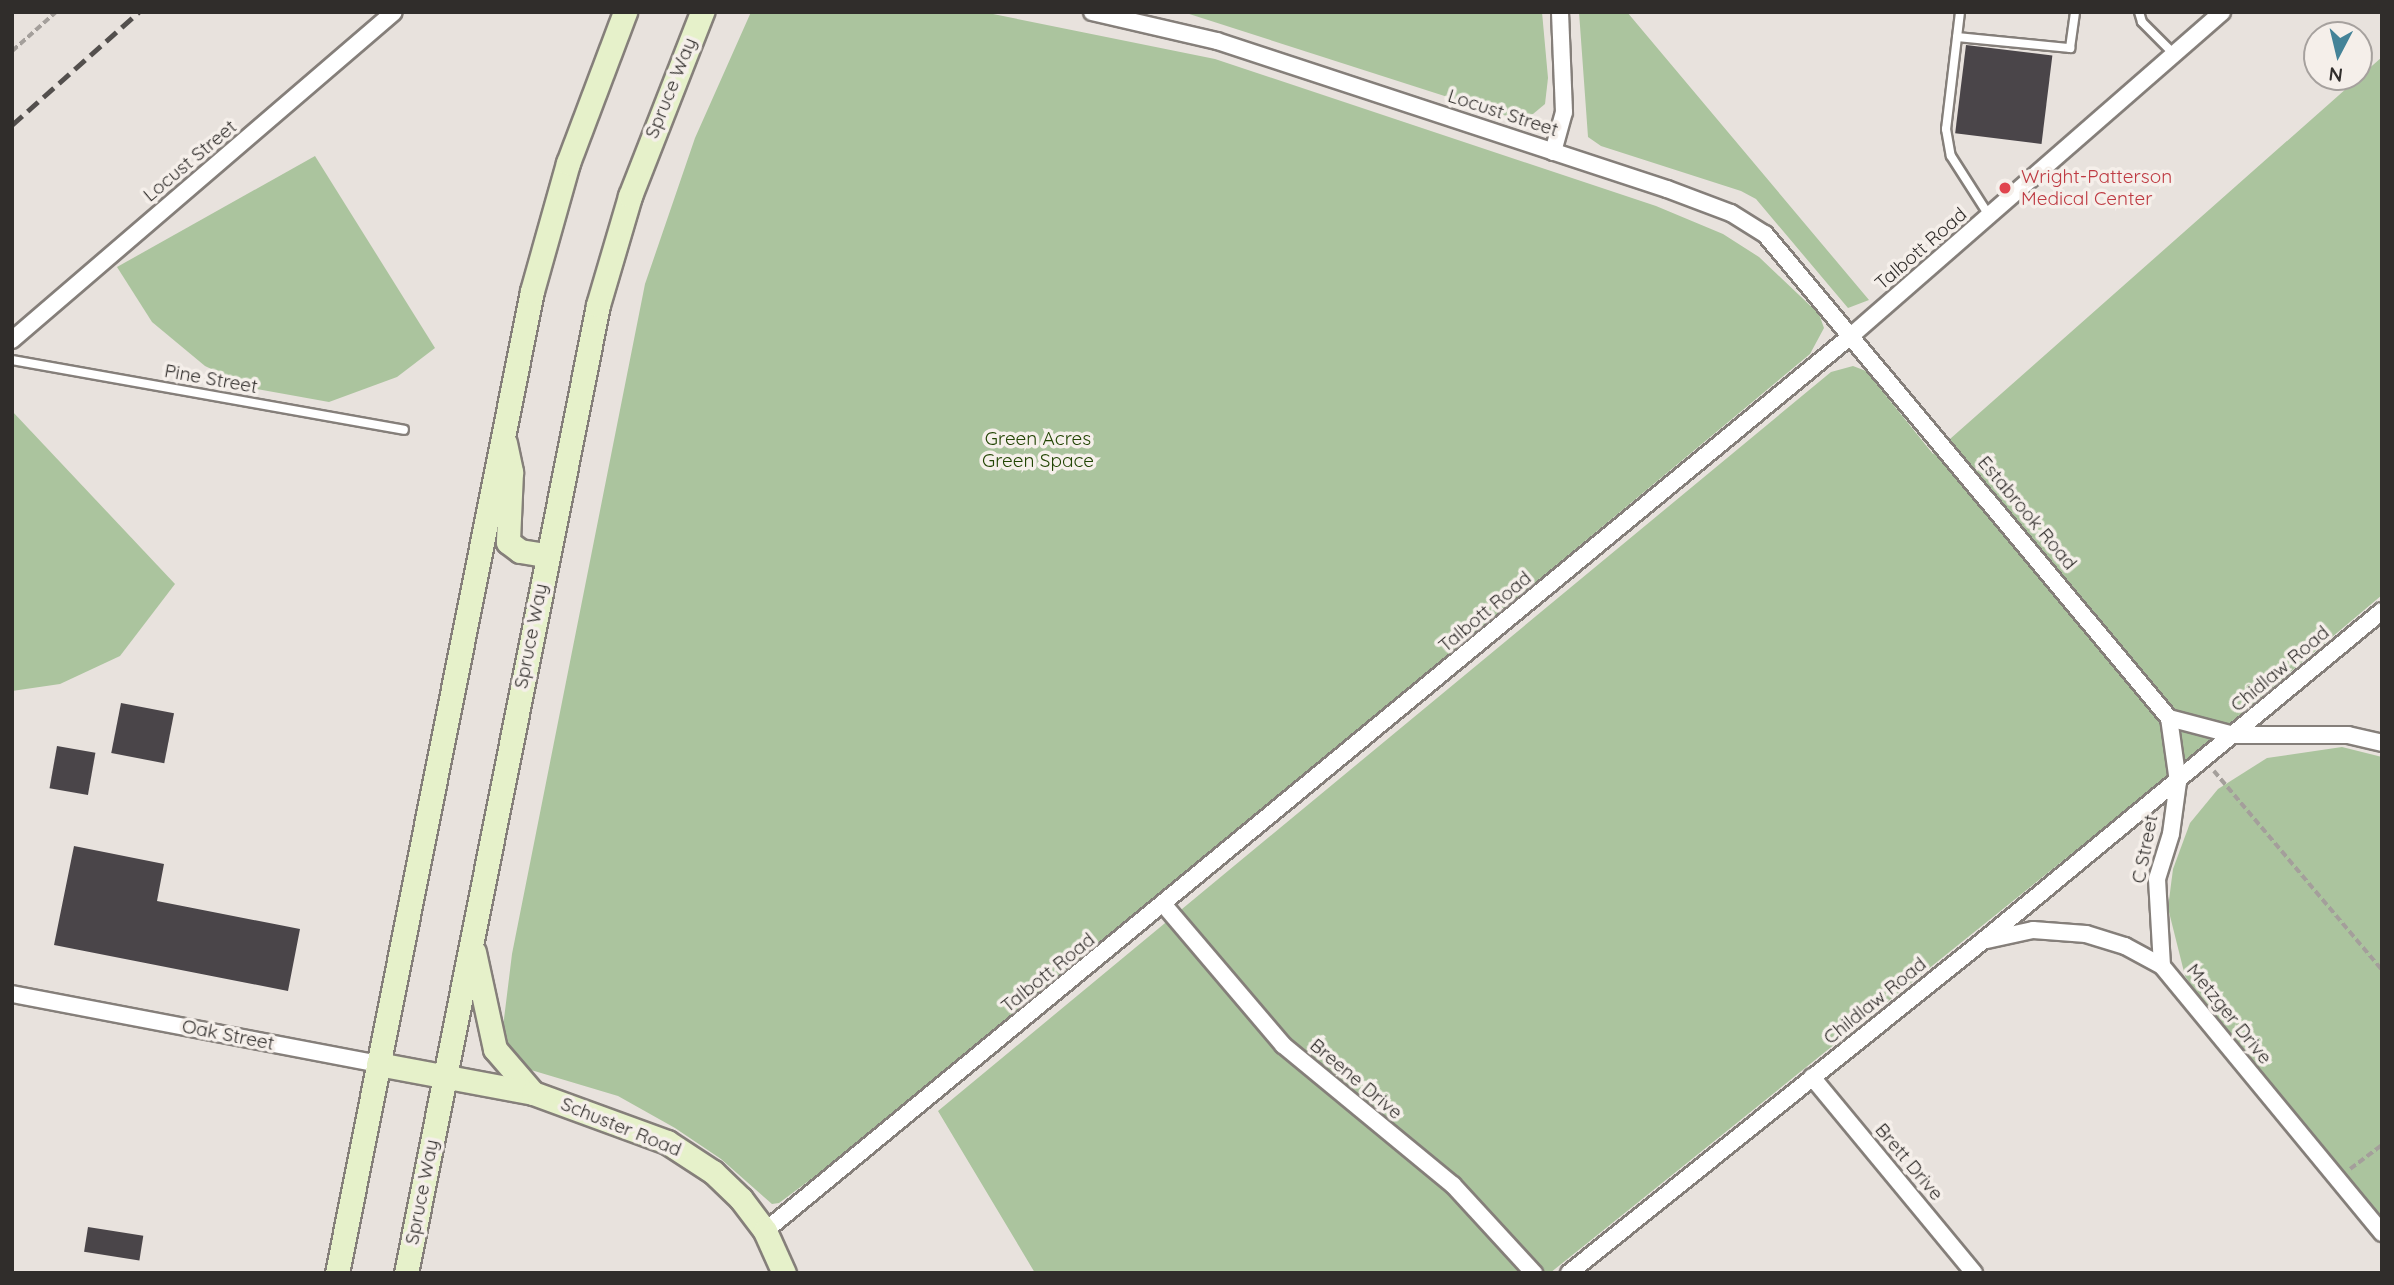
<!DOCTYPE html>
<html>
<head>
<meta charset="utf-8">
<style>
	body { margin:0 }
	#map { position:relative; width:2394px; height:1285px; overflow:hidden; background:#e8e2dd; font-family:Quicksand,sans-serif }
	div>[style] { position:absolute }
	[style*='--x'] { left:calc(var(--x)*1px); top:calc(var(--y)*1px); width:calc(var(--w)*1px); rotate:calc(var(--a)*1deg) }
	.green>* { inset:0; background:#abc49e }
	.building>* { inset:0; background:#4a4549; transform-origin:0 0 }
	.path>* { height:3.5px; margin-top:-1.75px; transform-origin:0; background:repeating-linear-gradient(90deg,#a49f9b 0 7px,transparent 0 10.5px) }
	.roads { filter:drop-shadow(2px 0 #857f7a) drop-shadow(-2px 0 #857f7a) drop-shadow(0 2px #857f7a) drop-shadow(0 -2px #857f7a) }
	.lane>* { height:8px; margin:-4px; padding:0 4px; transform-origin:4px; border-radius:4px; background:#fff }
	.street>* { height:16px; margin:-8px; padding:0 8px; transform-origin:8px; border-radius:8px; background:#fff }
	.secondary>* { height:23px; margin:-11.5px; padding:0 11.5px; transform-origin:11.5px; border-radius:11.5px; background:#e6f1ca }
	.rail>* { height:5px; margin-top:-2.5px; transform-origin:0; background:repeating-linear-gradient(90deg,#534f4d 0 14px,transparent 0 21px) }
	.dots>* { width:19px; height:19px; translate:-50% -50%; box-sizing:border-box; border:4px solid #f5efea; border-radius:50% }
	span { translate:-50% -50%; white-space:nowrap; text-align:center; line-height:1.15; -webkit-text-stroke:7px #f5efea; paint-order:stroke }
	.street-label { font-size:19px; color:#302d2b }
	.health-label { font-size:19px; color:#be3a42 }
	.left { translate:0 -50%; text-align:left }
	.park-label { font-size:19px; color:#224504 }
	.frame { position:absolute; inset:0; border:14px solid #302d2b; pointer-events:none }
	.north { position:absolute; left:2303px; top:21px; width:70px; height:70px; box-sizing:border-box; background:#f5efea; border:2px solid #a6a19e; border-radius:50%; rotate:187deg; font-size:19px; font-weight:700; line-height:28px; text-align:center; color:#302d2b }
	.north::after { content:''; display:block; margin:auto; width:24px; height:32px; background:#448398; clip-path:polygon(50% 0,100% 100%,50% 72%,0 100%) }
</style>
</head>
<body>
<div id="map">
	<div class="green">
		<div style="clip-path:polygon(751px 12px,983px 12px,1215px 59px,1656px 206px,1723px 234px,1759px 257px,1819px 314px,1824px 328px,1810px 354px,873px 1133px,779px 1203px,772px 1204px,721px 1159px,675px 1128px,618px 1096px,521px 1067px,508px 1053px,502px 1035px,512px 954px,645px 284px,695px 138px)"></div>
		<div style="clip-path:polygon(1183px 12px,1542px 12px,1548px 78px,1545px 104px,1533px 114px,1510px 117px)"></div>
		<div style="clip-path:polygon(1579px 12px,1627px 12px,1869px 300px,1848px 308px,1756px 199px,1741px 191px,1601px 146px,1588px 137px)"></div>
		<div style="clip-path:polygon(2382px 57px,2382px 595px,2141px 798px,1550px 1273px,1035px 1273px,938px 1111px,1831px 372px,1853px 366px,1866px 371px,1933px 454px)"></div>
		<div style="clip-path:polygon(315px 156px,435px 348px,397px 377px,329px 402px,251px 388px,205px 366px,152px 322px,117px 267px)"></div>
		<div style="clip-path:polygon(12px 411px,175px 584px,120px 656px,60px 684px,12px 691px)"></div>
		<div style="clip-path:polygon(2342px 747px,2382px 757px,2382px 1220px,2203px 1003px,2185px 976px,2168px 908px,2173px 869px,2190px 823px,2218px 789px,2267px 758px)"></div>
	</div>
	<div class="building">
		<div style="left:1966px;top:45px;width:87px;height:89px;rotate:7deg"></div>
		<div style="left:121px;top:703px;width:54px;height:51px;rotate:11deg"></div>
		<div style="left:57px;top:746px;width:39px;height:43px;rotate:10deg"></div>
		<div style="clip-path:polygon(74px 846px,164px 864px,157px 901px,300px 929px,288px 991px,54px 945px)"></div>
		<div style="left:88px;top:1227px;width:56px;height:25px;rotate:9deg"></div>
	</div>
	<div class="path">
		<div style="--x:12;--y:51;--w:59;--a:-41.6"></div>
		<div style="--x:2214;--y:771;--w:260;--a:49.8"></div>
		<div style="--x:2350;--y:1169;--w:40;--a:-37"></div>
	</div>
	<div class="roads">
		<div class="lane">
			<div style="--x:1960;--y:12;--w:118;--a:96.8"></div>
			<div style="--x:1946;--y:129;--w:27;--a:80"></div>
			<div style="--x:1951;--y:156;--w:72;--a:57.4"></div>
			<div style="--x:2139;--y:12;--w:10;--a:73"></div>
			<div style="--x:2142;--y:22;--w:45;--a:45"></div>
			<div style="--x:1957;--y:37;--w:114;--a:5.6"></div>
			<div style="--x:2070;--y:48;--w:36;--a:-82"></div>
			<div style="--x:12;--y:360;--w:398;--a:10.1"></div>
		</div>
		<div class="street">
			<div style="--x:1092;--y:12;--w:128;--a:13.1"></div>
			<div style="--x:1217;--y:41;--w:474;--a:18.2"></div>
			<div style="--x:1667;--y:189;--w:68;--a:20.6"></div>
			<div style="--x:1731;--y:213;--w:40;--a:32"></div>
			<div style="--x:1765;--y:234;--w:630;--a:50.15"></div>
			<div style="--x:2169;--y:718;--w:65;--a:82"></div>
			<div style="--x:2178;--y:782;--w:52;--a:97.7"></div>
			<div style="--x:2171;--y:834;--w:47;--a:107.3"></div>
			<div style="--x:2157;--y:879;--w:87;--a:86.7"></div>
			<div style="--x:1553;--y:152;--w:41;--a:-74.6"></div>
			<div style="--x:1564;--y:112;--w:100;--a:-92.3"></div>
			<div style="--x:12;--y:340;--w:503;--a:-40.65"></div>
			<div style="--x:2169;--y:718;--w:67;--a:14.7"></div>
			<div style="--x:2234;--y:735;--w:114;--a:0"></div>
			<div style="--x:2348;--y:735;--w:35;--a:13"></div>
			<div style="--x:1164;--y:905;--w:184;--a:49.6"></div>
			<div style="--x:1283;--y:1045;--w:220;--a:39.5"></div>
			<div style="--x:1453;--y:1185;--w:120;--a:47.4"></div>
			<div style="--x:1987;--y:940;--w:47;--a:-12.3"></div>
			<div style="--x:2033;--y:930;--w:53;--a:4.3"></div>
			<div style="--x:2086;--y:934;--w:41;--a:17.1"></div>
			<div style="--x:2125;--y:946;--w:42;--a:28.4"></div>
			<div style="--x:2162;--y:966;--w:346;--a:50.5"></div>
			<div style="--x:12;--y:994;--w:373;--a:10.8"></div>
			<div style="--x:1812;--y:1077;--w:254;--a:50.4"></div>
			<div style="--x:765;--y:1231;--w:1409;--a:-39.5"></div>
			<div style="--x:1852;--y:335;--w:491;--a:-41.1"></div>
			<div style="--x:1569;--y:1273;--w:532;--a:-38.74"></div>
			<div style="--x:1984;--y:940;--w:516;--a:-39.58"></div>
		</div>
		<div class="secondary">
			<div style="--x:505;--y:443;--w:30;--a:78"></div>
			<div style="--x:511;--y:472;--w:70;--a:92.5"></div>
			<div style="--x:508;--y:542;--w:15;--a:37"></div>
			<div style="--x:520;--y:551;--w:26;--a:9"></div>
			<div style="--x:474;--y:952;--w:99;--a:77.8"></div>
			<div style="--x:495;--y:1049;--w:58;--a:49.2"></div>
			<div style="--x:378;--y:1064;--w:158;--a:10.6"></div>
			<div style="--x:533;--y:1093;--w:143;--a:20.1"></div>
			<div style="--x:667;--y:1142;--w:55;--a:33.1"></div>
			<div style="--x:713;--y:1172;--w:39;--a:44"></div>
			<div style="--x:741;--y:1199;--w:40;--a:53"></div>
			<div style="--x:765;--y:1231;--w:46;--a:65.7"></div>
			<div style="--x:337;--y:1273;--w:1001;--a:-78.77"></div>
			<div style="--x:532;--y:291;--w:133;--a:-74.3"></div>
			<div style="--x:568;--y:163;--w:161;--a:-69.3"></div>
			<div style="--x:406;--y:1273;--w:987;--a:-78.78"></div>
			<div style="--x:598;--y:305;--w:114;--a:-73.6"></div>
			<div style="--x:630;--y:196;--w:198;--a:-68.6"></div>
		</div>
	</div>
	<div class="rail">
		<div style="--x:12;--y:125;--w:170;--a:-41.7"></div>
	</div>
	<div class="dots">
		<div style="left:2005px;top:188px;background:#e0444e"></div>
	</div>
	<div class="street-label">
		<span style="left:671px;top:88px;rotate:-68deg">Spruce Way</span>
		<span style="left:1503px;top:113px;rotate:18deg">Locust Street</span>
		<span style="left:190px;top:161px;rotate:-40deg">Locust Street</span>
		<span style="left:1921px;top:249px;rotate:-41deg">Talbott Road</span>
		<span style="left:211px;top:379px;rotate:10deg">Pine Street</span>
		<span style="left:2027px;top:513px;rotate:50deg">Estabrook Road</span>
		<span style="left:1485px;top:612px;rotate:-40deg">Talbott Road</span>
		<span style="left:531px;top:636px;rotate:-79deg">Spruce Way</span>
		<span style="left:2280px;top:669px;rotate:-40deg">Chidlaw Road</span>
		<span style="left:2145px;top:849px;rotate:-79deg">C Street</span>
		<span style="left:1048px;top:973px;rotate:-39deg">Talbott Road</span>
		<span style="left:1875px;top:1001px;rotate:-39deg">Childlaw Road</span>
		<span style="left:2229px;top:1014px;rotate:51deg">Metzger Drive</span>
		<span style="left:228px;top:1035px;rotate:11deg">Oak Street</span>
		<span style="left:1356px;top:1079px;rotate:40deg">Breene Drive</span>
		<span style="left:621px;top:1127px;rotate:22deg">Schuster Road</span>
		<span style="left:1909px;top:1162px;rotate:50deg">Brett Drive</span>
		<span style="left:422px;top:1192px;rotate:-79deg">Spruce Way</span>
	</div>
	<div class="health-label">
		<span class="left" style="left:2021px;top:188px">Wright-Patterson<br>Medical Center</span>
	</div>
	<div class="park-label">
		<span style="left:1038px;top:450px">Green Acres<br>Green Space</span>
	</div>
	<div class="frame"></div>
	<div class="north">N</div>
</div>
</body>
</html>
